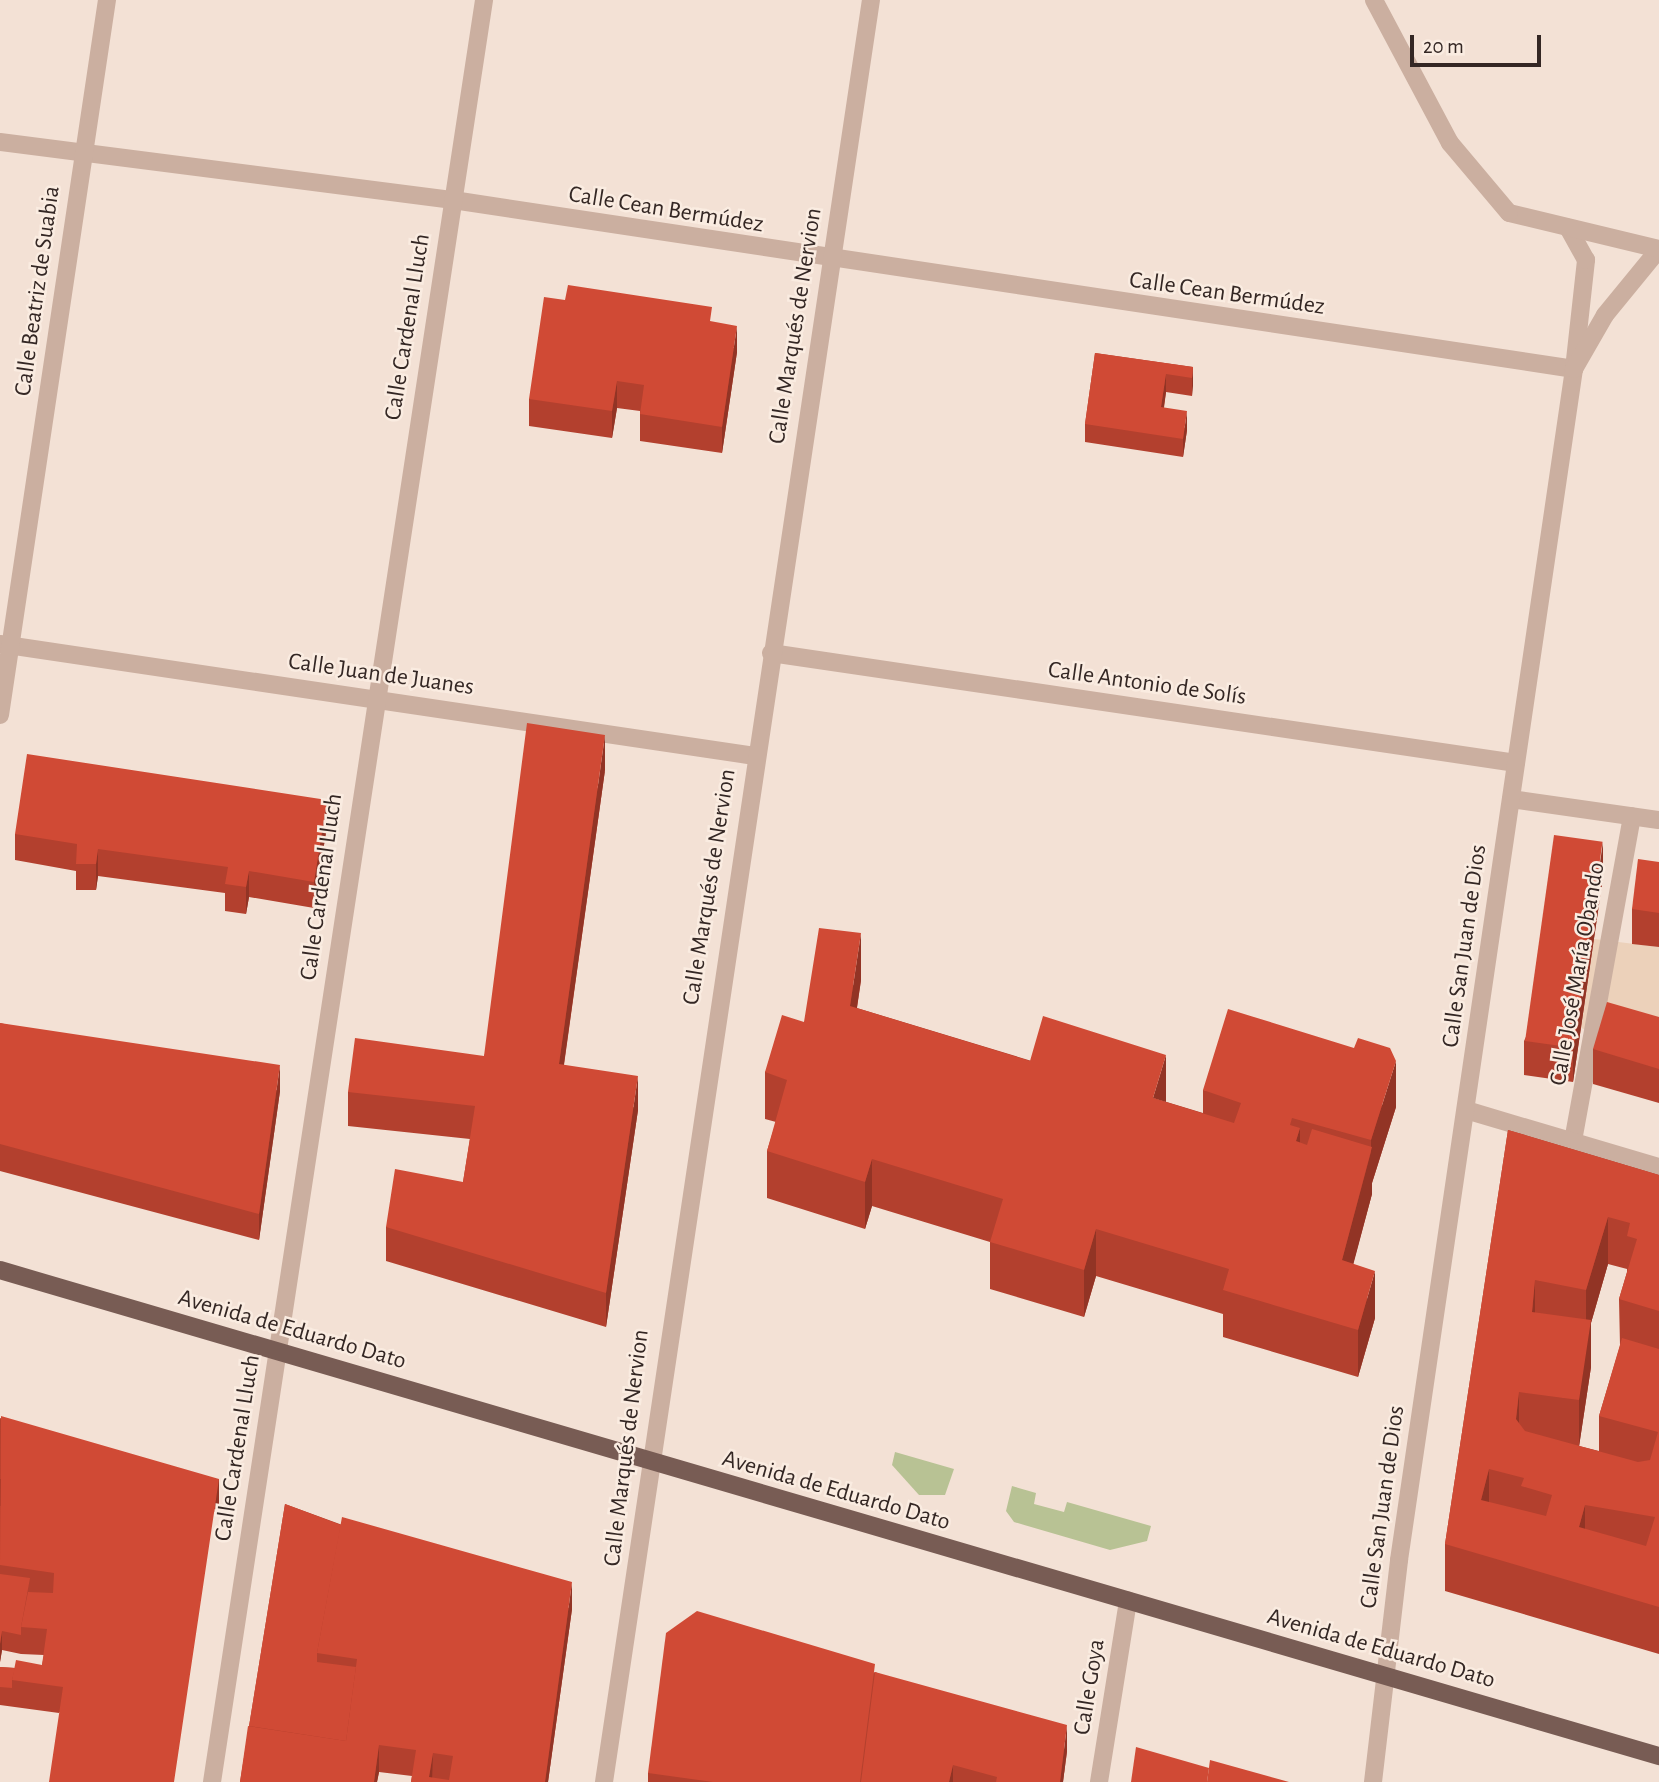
<!DOCTYPE html>
<html>
<head>
<meta charset="utf-8">
<style>
	body { margin:0 }
	#map { position:relative; width:1659px; height:1782px; overflow:hidden; background:#f3e1d5; font-family:"Alegreya Sans",sans-serif }
	div>[style] { position:absolute }
	[style*='--x'] { left:calc(var(--x)*1px); top:calc(var(--y)*1px); width:calc(var(--w)*1px); rotate:calc(var(--a)*1deg) }
	.green>* { inset:0; background:#b8c294 }
	.plaza>* { inset:0; background:#ecd1ba }
	.pedestrian>* { height:18px; margin:-9px; padding:0 9px; transform-origin:9px; border-radius:9px; background:#cbafa0 }
	.minor>* { height:18px; margin:-9px; padding:0 9px; transform-origin:9px; border-radius:9px; background:#cbafa0 }
	.primary>* { height:18px; margin:-9px; padding:0 9px; transform-origin:9px; border-radius:9px; background:#785c54 }
	.wall>* { inset:0; background:#b3402e }
	.shaded-wall>* { inset:0; background:#923425; transform-origin:0 0 }
	.building>* { inset:0; background:#d04a35; transform-origin:0 0 }
	span { translate:-50% -50%; white-space:nowrap; text-align:center; line-height:1.15; -webkit-text-stroke:5px #faece1; paint-order:stroke }
	.street-label { font-size:24px; color:#342724 }
	.scale { position:absolute; left:1410px; top:35px; width:131px; height:32px; box-sizing:border-box; border:4px solid #342724; border-top:0; padding-left:9px; font-size:21px; line-height:24px; white-space:nowrap; color:#342724; -webkit-text-stroke:5px #faece1; paint-order:stroke }
</style>
</head>
<body>
<div id="map">
	<div class="green">
		<div style="clip-path:polygon(895px 1452px,954px 1469px,945px 1495px,919px 1495px,892px 1465px)"></div>
		<div style="clip-path:polygon(1012px 1486px,1036px 1493px,1034px 1504px,1064px 1512px,1067px 1502px,1151px 1526px,1147px 1541px,1110px 1550px,1014px 1522px,1006px 1511px)"></div>
	</div>
	<div class="plaza">
		<div style="clip-path:polygon(1594px 939px,1659px 947px,1659px 1052px,1581px 1028px)"></div>
	</div>
	<div class="pedestrian">
		<div style="--x:1573;--y:1141;--w:330;--a:-79.7"></div>
	</div>
	<div class="minor">
		<div style="--x:0;--y:142;--w:457;--a:7.3"></div>
		<div style="--x:453;--y:200;--w:1134;--a:8.57"></div>
		<div style="--x:1574;--y:369;--w:110;--a:-83.7"></div>
		<div style="--x:1586;--y:260;--w:37;--a:-119"></div>
		<div style="--x:0;--y:644;--w:763;--a:8.44"></div>
		<div style="--x:771;--y:653;--w:753;--a:8.4"></div>
		<div style="--x:0;--y:715;--w:723;--a:-81.49"></div>
		<div style="--x:1511;--y:799;--w:149;--a:8.1"></div>
		<div style="--x:1466;--y:1110;--w:201;--a:16.5"></div>
		<div style="--x:212;--y:1782;--w:1803;--a:-81.32"></div>
		<div style="--x:604;--y:1782;--w:1802;--a:-81.48"></div>
		<div style="--x:1099;--y:1782;--w:184;--a:-80.9"></div>
		<div style="--x:1373;--y:1782;--w:224;--a:-83.3"></div>
		<div style="--x:1399;--y:1560;--w:1204;--a:-81.64"></div>
		<div style="--x:1574;--y:369;--w:62;--a:-60.1"></div>
		<div style="--x:1605;--y:315;--w:85;--a:-50.7"></div>
		<div style="--x:1659;--y:249;--w:154;--a:-166.5"></div>
		<div style="--x:1509;--y:213;--w:92;--a:-130.1"></div>
		<div style="--x:1450;--y:143;--w:162;--a:-118"></div>
	</div>
	<div class="primary">
		<div style="--x:0;--y:1270;--w:1729;--a:16.33"></div>
	</div>
	<div class="wall">
		<div style="clip-path:polygon(712px 322px,737px 352px,722px 453px,640px 441px,640px 411px,617px 408px,612px 438px,529px 426px,529px 399px)"></div>
		<div style="clip-path:polygon(1095px 353px,1193px 367px,1192px 396px,1166px 392px,1164px 408px,1187px 430px,1183px 457px,1085px 442px,1085px 424px)"></div>
		<div style="clip-path:polygon(605px 770px,564px 1065px,638px 1110px,606px 1327px,386px 1261px,386px 1227px,463px 1182px,470px 1139px,348px 1126px,348px 1092px,484px 1056px)"></div>
		<div style="clip-path:polygon(327px 826px,314px 908px,249px 897px,246px 914px,225px 911px,225px 893px,98px 876px,96px 890px,76px 890px,76px 871px,15px 860px,15px 834px)"></div>
		<div style="clip-path:polygon(1659px 862px,1659px 947px,1632px 944px,1632px 909px)"></div>
		<div style="clip-path:polygon(1603px 877px,1573px 1082px,1524px 1075px,1524px 1041px)"></div>
		<div style="clip-path:polygon(861px 980px,857px 1008px,1203px 1113px,1203px 1090px,1396px 1107px,1372px 1183px,1372px 1194px,1353px 1264px,1375px 1318px,1358px 1377px,1223px 1337px,1223px 1314px,1096px 1276px,1084px 1317px,990px 1289px,990px 1242px,872px 1206px,865px 1229px,767px 1198px,767px 1151px,776px 1122px,765px 1119px,765px 1072px,804px 1022px)"></div>
		<div style="clip-path:polygon(1659px 1017px,1659px 1103px,1593px 1084px,1593px 1049px)"></div>
		<div style="clip-path:polygon(0 1023px,280px 1091px,259px 1240px,0 1171px)"></div>
		<div style="clip-path:polygon(evenodd,1508px 1130px,1659px 1175px,1659px 1654px,1445px 1591px,1445px 1544px,1508px 1130px,1608px 1264px,1627px 1269px,1627px 1272px,1619px 1299px,1620px 1346px,1599px 1416px,1599px 1451px,1579px 1446px,1591px 1367px,1591px 1323px,1608px 1264px)"></div>
		<div style="clip-path:polygon(0 1418px,219px 1506px,59px 1713px,0 1705px,0 1667px,15px 1668px,42px 1665px,44px 1655px,21px 1654px,2px 1650px,0 1662px)"></div>
		<div style="clip-path:polygon(285px 1504px,572px 1609px,548px 1782px,411px 1782px,412px 1776px,379px 1772px,377px 1782px,240px 1782px)"></div>
		<div style="clip-path:polygon(875px 1672px,1067px 1751px,1063px 1782px,648px 1782px,648px 1773px)"></div>
	</div>
	<div class="shaded-wall">
		<div style="clip-path:polygon(737px 326px,737px 352px,722px 453px,722px 427px)"></div>
		<div style="clip-path:polygon(1193px 367px,1193px 386px,1192px 396px,1192px 378px)"></div>
		<div style="clip-path:polygon(1166px 374px,1166px 392px,1161px 425px,1161px 407px)"></div>
		<div style="clip-path:polygon(617px 381px,617px 408px,612px 438px,612px 411px)"></div>
		<div style="clip-path:polygon(1187px 411px,1187px 430px,1183px 457px,1183px 439px)"></div>
		<div style="clip-path:polygon(605px 735px,605px 770px,559px 1099px,559px 1064px)"></div>
		<div style="clip-path:polygon(327px 800px,327px 826px,314px 908px,314px 882px)"></div>
		<div style="clip-path:polygon(1603px 842px,1603px 877px,1573px 1082px,1573px 1048px)"></div>
		<div style="clip-path:polygon(98px 849px,98px 876px,96px 890px,96px 864px)"></div>
		<div style="clip-path:polygon(249px 871px,249px 897px,246px 914px,246px 887px)"></div>
		<div style="clip-path:polygon(861px 933px,861px 980px,850px 1053px,850px 1006px)"></div>
		<div style="clip-path:polygon(1166px 1055px,1166px 1102px,1153px 1098px)"></div>
		<div style="clip-path:polygon(1396px 1061px,1396px 1107px,1372px 1183px,1372px 1194px,1342px 1307px,1342px 1260px,1371px 1152px,1371px 1140px)"></div>
		<div style="clip-path:polygon(280px 1065px,280px 1091px,259px 1240px,259px 1214px)"></div>
		<div style="clip-path:polygon(638px 1076px,638px 1110px,606px 1327px,606px 1293px)"></div>
		<div style="clip-path:polygon(1300px 1128px,1300px 1174px,1296px 1141px)"></div>
		<div style="clip-path:polygon(872px 1159px,872px 1206px,865px 1229px,865px 1182px)"></div>
		<div style="clip-path:polygon(1608px 1217px,1608px 1264px,1591px 1323px,1591px 1367px,1579px 1447px,1579px 1400px,1586px 1337px,1586px 1290px)"></div>
		<div style="clip-path:polygon(1096px 1229px,1096px 1276px,1084px 1317px,1084px 1270px)"></div>
		<div style="clip-path:polygon(1375px 1271px,1375px 1318px,1358px 1377px,1358px 1330px)"></div>
		<div style="clip-path:polygon(1535px 1280px,1535px 1327px,1532px 1312px)"></div>
		<div style="clip-path:polygon(1519px 1392px,1519px 1439px,1516px 1419px)"></div>
		<div style="clip-path:polygon(1489px 1469px,1489px 1516px,1481px 1500px)"></div>
		<div style="left:219px;top:1479px;width:27px;height:306px;rotate:90deg"></div>
		<div style="clip-path:polygon(1585px 1505px,1585px 1552px,1579px 1527px)"></div>
		<div style="clip-path:polygon(572px 1582px,572px 1609px,548px 1782px,545px 1782px)"></div>
		<div style="clip-path:polygon(2px 1631px,2px 1650px,0 1662px,0 1644px)"></div>
		<div style="clip-path:polygon(1067px 1725px,1067px 1751px,1063px 1782px,1060px 1782px)"></div>
		<div style="clip-path:polygon(379px 1745px,379px 1772px,377px 1782px,374px 1782px)"></div>
		<div style="clip-path:polygon(433px 1753px,432px 1782px,429px 1777px)"></div>
		<div style="clip-path:polygon(953px 1765px,953px 1782px,949px 1782px)"></div>
	</div>
	<div class="building">
		<div style="clip-path:polygon(568px 285px,712px 307px,710px 321px,737px 326px,722px 427px,640px 414px,644px 385px,617px 381px,612px 411px,529px 399px,544px 297px,565px 300px)"></div>
		<div style="clip-path:polygon(1095px 353px,1193px 367px,1192px 378px,1166px 374px,1161px 407px,1187px 411px,1183px 439px,1085px 424px)"></div>
		<div style="clip-path:polygon(527px 723px,605px 735px,559px 1064px,638px 1076px,606px 1293px,386px 1227px,395px 1169px,463px 1182px,475px 1106px,348px 1092px,355px 1038px,484px 1056px)"></div>
		<div style="clip-path:polygon(27px 754px,327px 800px,314px 882px,249px 871px,246px 887px,225px 884px,228px 867px,98px 849px,96px 864px,76px 864px,77px 844px,15px 834px)"></div>
		<div style="left:1554px;top:835px;width:49px;height:208px;rotate:8deg"></div>
		<div style="clip-path:polygon(1638px 859px,1659px 862px,1659px 913px,1632px 909px)"></div>
		<div style="clip-path:polygon(819px 928px,861px 933px,850px 1006px,1030px 1061px,1043px 1016px,1166px 1055px,1153px 1098px,1234px 1123px,1241px 1103px,1203px 1090px,1228px 1009px,1354px 1048px,1358px 1038px,1390px 1048px,1396px 1061px,1371px 1140px,1292px 1118px,1290px 1125px,1300px 1128px,1296px 1141px,1307px 1145px,1312px 1129px,1372px 1147px,1342px 1260px,1375px 1271px,1358px 1330px,1223px 1290px,1229px 1269px,1096px 1229px,1084px 1270px,990px 1242px,1003px 1199px,872px 1159px,865px 1182px,767px 1151px,787px 1080px,765px 1072px,782px 1015px,804px 1022px)"></div>
		<div style="clip-path:polygon(1607px 1002px,1659px 1017px,1659px 1069px,1593px 1049px)"></div>
		<div style="clip-path:polygon(0 1023px,280px 1065px,259px 1214px,0 1144px)"></div>
		<div style="clip-path:polygon(evenodd,1508px 1130px,1659px 1175px,1659px 1311px,1619px 1299px,1637px 1239px,1627px 1236px,1630px 1223px,1608px 1217px,1586px 1290px,1535px 1280px,1532px 1312px,1591px 1320px,1579px 1400px,1519px 1392px,1516px 1419px,1525px 1431px,1638px 1462px,1650px 1460px,1658px 1432px,1599px 1416px,1622px 1338px,1659px 1349px,1659px 1607px,1445px 1544px,1508px 1130px,1489px 1469px,1524px 1478px,1521px 1486px,1552px 1495px,1546px 1516px,1481px 1500px,1489px 1469px,1508px 1130px,1585px 1505px,1655px 1517px,1646px 1546px,1579px 1527px,1585px 1505px)"></div>
		<div style="clip-path:polygon(1px 1416px,219px 1479px,174px 1782px,49px 1782px,63px 1687px,12px 1680px,16px 1660px,42px 1665px,47px 1629px,21px 1627px,28px 1592px,53px 1593px,54px 1573px,0 1565px)"></div>
		<div style="clip-path:polygon(285px 1504px,341px 1525px,317px 1653px,317px 1662px,356px 1667px,346px 1741px,249px 1726px)"></div>
		<div style="clip-path:polygon(evenodd,342px 1517px,572px 1582px,545px 1782px,411px 1782px,416px 1750px,379px 1745px,374px 1782px,240px 1782px,248px 1726px,346px 1741px,357px 1659px,317px 1653px,342px 1517px,433px 1753px,453px 1756px,449px 1780px,429px 1777px,433px 1753px)"></div>
		<div style="clip-path:polygon(0 1574px,30px 1578px,21px 1627px,21px 1635px,2px 1631px,0 1644px)"></div>
		<div style="clip-path:polygon(697px 1611px,875px 1664px,860px 1782px,713px 1782px,648px 1773px,666px 1633px)"></div>
		<div style="clip-path:polygon(0 1667px,15px 1668px,12px 1680px,12px 1688px,0 1687px)"></div>
		<div style="clip-path:polygon(875px 1672px,1067px 1725px,1060px 1782px,996px 1782px,997px 1777px,953px 1765px,949px 1782px,861px 1782px)"></div>
		<div style="clip-path:polygon(1136px 1747px,1209px 1768px,1207px 1782px,1131px 1782px)"></div>
		<div style="clip-path:polygon(1210px 1760px,1289px 1782px,1207px 1782px)"></div>
	</div>
	<div class="street-label">
		<span style="left:666px;top:210px;rotate:9deg">Calle Cean Bermúdez</span>
		<span style="left:38px;top:291px;rotate:-82deg">Calle Beatriz de Suabia</span>
		<span style="left:1227px;top:294px;rotate:8deg">Calle Cean Bermúdez</span>
		<span style="left:796px;top:326px;rotate:-81deg">Calle Marqués de Nervion</span>
		<span style="left:408px;top:327px;rotate:-81deg">Calle Cardenal Lluch</span>
		<span style="left:381px;top:675px;rotate:8deg">Calle Juan de Juanes</span>
		<span style="left:1147px;top:684px;rotate:8deg">Calle Antonio de Solís</span>
		<span style="left:322px;top:887px;rotate:-82deg">Calle Cardenal Lluch</span>
		<span style="left:710px;top:887px;rotate:-81deg">Calle Marqués de Nervion</span>
		<span style="left:1465px;top:946px;rotate:-82deg">Calle San Juan de Dios</span>
		<span style="left:1578px;top:974px;rotate:-80deg">Calle José María Obando</span>
		<span style="left:292px;top:1330px;rotate:16deg">Avenida de Eduardo Dato</span>
		<span style="left:238px;top:1448px;rotate:-81deg">Calle Cardenal Lluch</span>
		<span style="left:627px;top:1448px;rotate:-83deg">Calle Marqués de Nervion</span>
		<span style="left:836px;top:1491px;rotate:16deg">Avenida de Eduardo Dato</span>
		<span style="left:1383px;top:1507px;rotate:-82deg">Calle San Juan de Dios</span>
		<span style="left:1381px;top:1649px;rotate:16deg">Avenida de Eduardo Dato</span>
		<span style="left:1090px;top:1687px;rotate:-81deg">Calle Goya</span>
	</div>
	<div class="scale">20 m</div>
</div>
</body>
</html>
